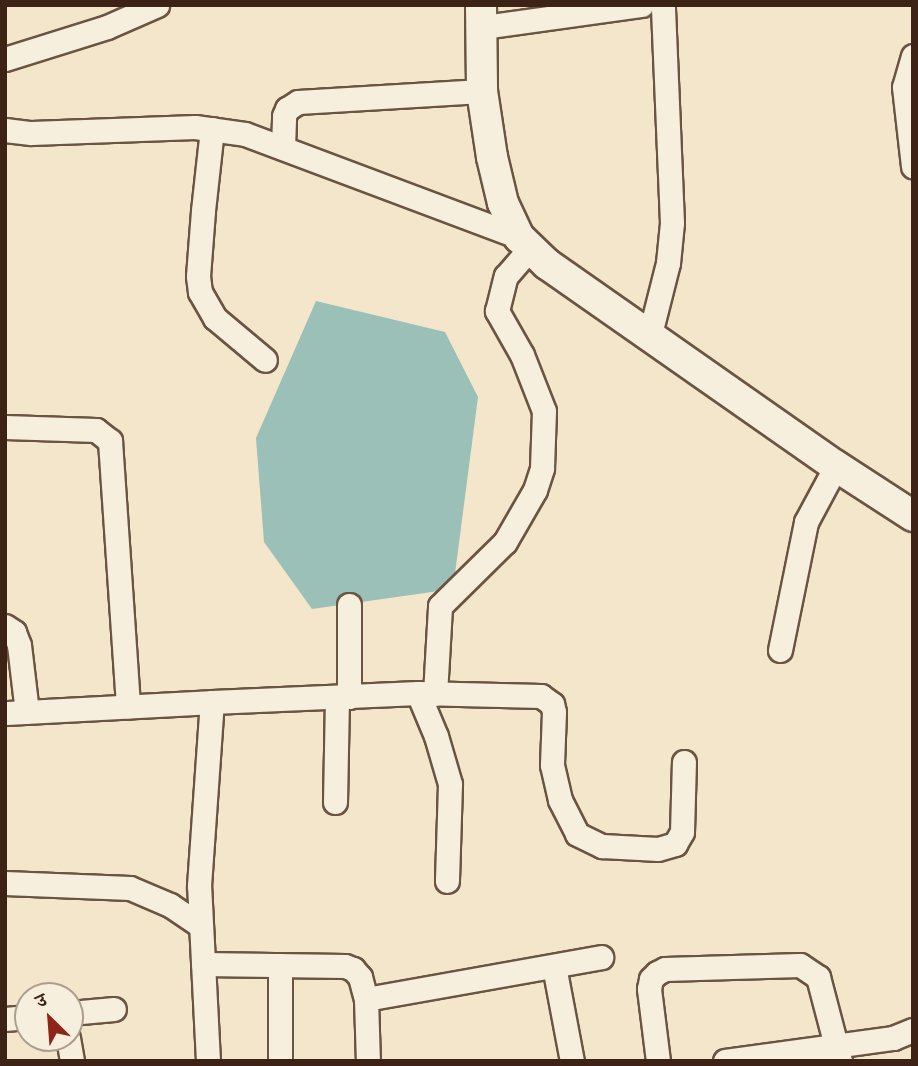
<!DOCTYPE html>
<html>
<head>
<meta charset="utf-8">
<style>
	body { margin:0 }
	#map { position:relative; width:918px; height:1066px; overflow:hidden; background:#f3e6cb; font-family:"Gentium Book Plus","Noto Serif Devanagari",serif }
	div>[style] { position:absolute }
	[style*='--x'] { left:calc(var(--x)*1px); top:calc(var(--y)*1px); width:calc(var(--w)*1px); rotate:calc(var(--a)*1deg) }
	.water>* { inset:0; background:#9bc0b7 }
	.roads { filter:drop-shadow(2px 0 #6a5442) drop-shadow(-2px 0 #6a5442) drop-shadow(0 2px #6a5442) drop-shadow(0 -2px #6a5442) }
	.minor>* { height:23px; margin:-11.5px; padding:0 11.5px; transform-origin:11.5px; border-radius:11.5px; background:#f7efdd }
	.tertiary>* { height:30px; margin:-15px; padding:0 15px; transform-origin:15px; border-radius:15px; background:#f7efdd }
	span { translate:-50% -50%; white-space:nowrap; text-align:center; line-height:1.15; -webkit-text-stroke:6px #f7efdd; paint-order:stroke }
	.frame { position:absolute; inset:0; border:7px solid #3c2315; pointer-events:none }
	.north { position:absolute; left:14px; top:982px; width:70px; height:70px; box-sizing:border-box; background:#f7efdd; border:2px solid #ac9d8d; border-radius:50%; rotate:335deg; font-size:19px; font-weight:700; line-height:28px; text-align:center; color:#3c2315 }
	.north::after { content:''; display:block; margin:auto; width:24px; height:32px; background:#8f2418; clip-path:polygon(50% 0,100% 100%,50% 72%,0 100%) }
</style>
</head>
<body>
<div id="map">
	<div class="water">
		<div style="clip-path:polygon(316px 301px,445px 332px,478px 397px,453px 589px,312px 609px,264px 542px,256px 438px)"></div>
	</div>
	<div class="roads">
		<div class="minor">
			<div style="--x:483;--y:27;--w:160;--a:-7.9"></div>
			<div style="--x:913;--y:56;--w:32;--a:106"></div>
			<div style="--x:904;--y:87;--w:80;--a:83.5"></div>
			<div style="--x:5;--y:59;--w:107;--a:-17.4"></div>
			<div style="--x:107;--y:27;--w:55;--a:-23.7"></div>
			<div style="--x:212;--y:129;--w:82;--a:96.3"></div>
			<div style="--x:203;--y:211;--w:65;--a:94.4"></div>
			<div style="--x:198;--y:276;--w:16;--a:83"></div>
			<div style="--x:200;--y:292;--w:30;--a:60"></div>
			<div style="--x:215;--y:318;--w:65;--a:40"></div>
			<div style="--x:5;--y:130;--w:26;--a:7"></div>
			<div style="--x:31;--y:133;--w:164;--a:-2.1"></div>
			<div style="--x:195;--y:127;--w:50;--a:8"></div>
			<div style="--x:245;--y:134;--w:293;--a:20.6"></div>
			<div style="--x:283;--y:148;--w:32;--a:-88"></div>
			<div style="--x:284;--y:116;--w:8;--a:-67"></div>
			<div style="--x:287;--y:109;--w:13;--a:-32"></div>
			<div style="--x:298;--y:102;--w:184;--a:-3.4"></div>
			<div style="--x:650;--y:334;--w:73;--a:-75.8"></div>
			<div style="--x:668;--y:263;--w:40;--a:-84.3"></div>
			<div style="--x:672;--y:223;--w:218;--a:-92.4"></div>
			<div style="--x:5;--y:427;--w:91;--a:1.9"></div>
			<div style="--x:96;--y:430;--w:18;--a:38"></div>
			<div style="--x:110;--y:441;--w:266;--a:86.1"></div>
			<div style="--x:5;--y:626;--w:11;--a:34"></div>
			<div style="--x:14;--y:632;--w:14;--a:69"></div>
			<div style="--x:19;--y:645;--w:67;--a:83.2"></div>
			<div style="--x:780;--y:650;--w:131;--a:-78.5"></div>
			<div style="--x:806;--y:522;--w:64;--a:-61.8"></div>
			<div style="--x:418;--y:693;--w:47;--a:67.3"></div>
			<div style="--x:436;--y:736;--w:50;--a:73.7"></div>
			<div style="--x:450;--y:784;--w:97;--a:91.8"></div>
			<div style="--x:435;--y:694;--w:88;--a:-86.7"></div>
			<div style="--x:440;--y:606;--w:91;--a:-44.6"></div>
			<div style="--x:505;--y:542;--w:60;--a:-60"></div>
			<div style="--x:535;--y:490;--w:23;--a:-72"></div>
			<div style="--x:542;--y:468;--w:57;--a:-88"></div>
			<div style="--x:544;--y:411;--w:60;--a:-111.4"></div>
			<div style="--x:522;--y:355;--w:51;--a:-119.6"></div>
			<div style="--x:497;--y:311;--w:36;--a:-76"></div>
			<div style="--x:506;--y:276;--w:37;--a:-49"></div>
			<div style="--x:349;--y:697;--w:92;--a:-90"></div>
			<div style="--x:5;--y:713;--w:207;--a:-3"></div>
			<div style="--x:335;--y:802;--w:105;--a:-88.9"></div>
			<div style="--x:5;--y:883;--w:125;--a:2.3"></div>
			<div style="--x:130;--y:888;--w:43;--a:23"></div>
			<div style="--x:170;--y:905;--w:37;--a:34"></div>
			<div style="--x:203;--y:964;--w:142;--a:0.8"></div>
			<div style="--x:345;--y:966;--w:9;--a:21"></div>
			<div style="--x:353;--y:969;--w:11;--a:49"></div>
			<div style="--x:360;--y:977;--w:23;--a:75"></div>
			<div style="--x:366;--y:999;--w:62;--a:88.2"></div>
			<div style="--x:280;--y:965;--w:96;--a:90"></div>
			<div style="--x:554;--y:966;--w:97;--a:79.3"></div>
			<div style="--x:366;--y:999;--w:239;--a:-10.1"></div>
			<div style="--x:70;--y:1013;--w:44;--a:-5.2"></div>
			<div style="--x:5;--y:1019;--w:23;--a:-5"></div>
			<div style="--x:68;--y:1038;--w:23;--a:80"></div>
			<div style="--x:208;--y:1061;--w:175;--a:-92.9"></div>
			<div style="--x:199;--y:886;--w:184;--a:-86"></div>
			<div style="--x:212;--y:702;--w:206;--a:-2.5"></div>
			<div style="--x:418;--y:693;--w:123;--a:1.4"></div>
			<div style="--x:541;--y:696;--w:14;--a:36"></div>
			<div style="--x:552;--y:704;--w:8;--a:76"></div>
			<div style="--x:554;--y:712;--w:53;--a:92.2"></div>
			<div style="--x:552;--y:765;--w:36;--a:77"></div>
			<div style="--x:560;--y:800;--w:38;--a:63"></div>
			<div style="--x:577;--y:834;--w:28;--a:26"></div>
			<div style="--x:602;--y:846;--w:56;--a:3.1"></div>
			<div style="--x:658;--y:849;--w:18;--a:-16"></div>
			<div style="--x:675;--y:844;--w:14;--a:-60"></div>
			<div style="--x:682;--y:832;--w:70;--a:-88.4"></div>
			<div style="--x:658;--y:1061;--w:73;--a:-97.1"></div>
			<div style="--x:649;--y:989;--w:10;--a:-79"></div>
			<div style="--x:651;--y:979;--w:8;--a:-45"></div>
			<div style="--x:657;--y:973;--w:9;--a:-27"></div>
			<div style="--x:665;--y:969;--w:135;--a:-1.7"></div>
			<div style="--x:800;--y:965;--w:22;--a:34"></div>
			<div style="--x:818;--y:977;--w:87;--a:75.3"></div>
			<div style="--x:725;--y:1061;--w:170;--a:-7.8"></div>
			<div style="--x:893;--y:1038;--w:22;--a:-22"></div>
		</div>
		<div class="tertiary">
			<div style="--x:481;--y:5;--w:86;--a:89.3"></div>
			<div style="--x:482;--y:91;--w:67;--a:81.4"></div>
			<div style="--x:492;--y:157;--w:47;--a:76.6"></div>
			<div style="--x:503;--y:203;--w:38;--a:65"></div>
			<div style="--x:519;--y:237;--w:39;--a:44"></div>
			<div style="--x:547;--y:264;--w:353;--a:35"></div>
			<div style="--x:836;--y:466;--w:92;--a:33"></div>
		</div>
	</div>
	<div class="frame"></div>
	<div class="north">उ</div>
</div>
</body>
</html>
